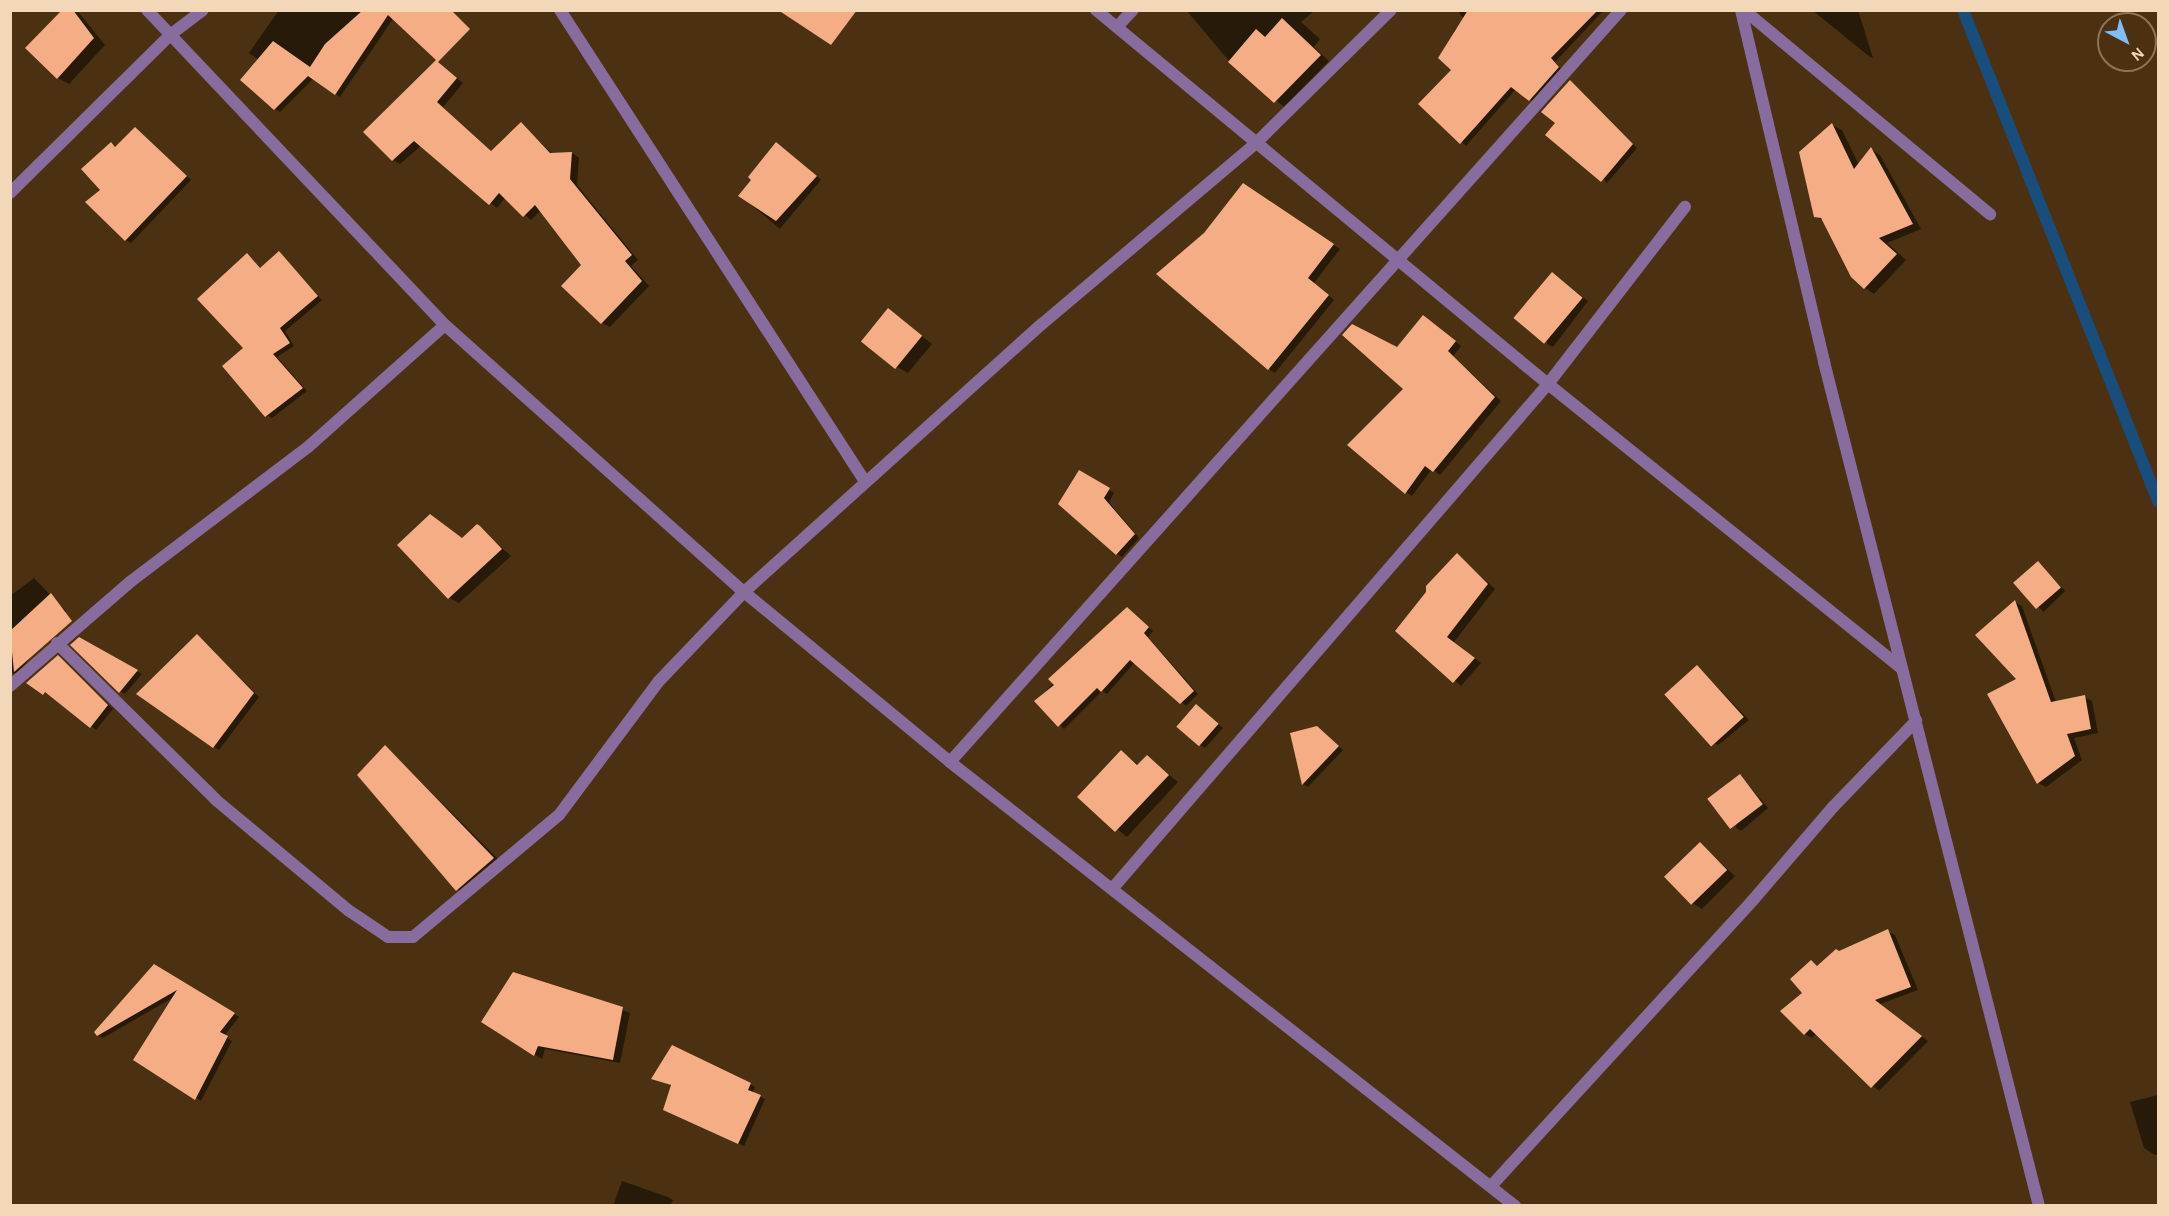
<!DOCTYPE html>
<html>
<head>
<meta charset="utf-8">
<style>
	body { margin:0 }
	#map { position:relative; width:2169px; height:1216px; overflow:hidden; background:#4b3111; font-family:"Alegreya Sans",sans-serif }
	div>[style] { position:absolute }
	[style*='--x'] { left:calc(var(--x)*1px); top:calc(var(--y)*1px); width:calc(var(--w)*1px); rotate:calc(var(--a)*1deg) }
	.shadow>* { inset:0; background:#0007; transform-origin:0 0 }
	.stream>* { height:12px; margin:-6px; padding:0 6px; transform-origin:6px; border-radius:6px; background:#194d7b }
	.building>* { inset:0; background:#f5ad86; transform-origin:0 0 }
	.street>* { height:12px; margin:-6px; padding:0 6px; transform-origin:6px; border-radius:6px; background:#876c9d }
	span { translate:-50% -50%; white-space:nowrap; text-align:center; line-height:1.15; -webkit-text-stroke:6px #4b3111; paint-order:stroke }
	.frame { position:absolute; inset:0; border:12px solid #f2d7b9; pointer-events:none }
	.north { position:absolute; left:2097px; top:12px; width:60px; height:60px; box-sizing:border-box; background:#4b3111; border:2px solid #8e7354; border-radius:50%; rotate:139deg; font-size:16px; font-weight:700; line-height:24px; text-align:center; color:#f2d7b9 }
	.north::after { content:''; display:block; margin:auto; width:21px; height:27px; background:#80bdfa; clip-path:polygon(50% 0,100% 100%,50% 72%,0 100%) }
</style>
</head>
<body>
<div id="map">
	<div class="shadow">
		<div style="clip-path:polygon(65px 10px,79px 13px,105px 45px,69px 84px,58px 78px)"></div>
		<div style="clip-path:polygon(279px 10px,399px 10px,340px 97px,313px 79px,280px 112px,275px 109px,259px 60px,249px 53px)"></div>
		<div style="clip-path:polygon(1186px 10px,1315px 10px,1301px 22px,1320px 39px,1314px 47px,1329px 61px,1284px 107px,1230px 62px)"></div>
		<div style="clip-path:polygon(1461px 10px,1604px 10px,1555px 62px,1563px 71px,1535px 103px,1516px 89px,1466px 146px,1420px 104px,1453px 70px,1458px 35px,1453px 32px,1464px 19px,1459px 13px)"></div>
		<div style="clip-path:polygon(1812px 10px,1858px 10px,1873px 58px,1870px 57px)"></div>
		<div style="clip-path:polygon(437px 62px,463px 83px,443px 107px,492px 152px,521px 124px,553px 154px,572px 153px,579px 158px,577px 185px,638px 260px,631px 266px,649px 286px,610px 327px,602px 323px,583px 265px,541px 210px,531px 220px,505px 198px,497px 208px,422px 145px,400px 164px,393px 160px)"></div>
		<div style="clip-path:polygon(1570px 82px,1637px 148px,1607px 183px,1557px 122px)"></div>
		<div style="clip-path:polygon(1832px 125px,1842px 130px,1859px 165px,1871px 149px,1880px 155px,1921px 229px,1887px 243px,1906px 260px,1874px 294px,1865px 288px,1824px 221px,1815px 216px)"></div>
		<div style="clip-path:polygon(140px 132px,191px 180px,131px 243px,125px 240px,102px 190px,111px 144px,117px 147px)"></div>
		<div style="left:782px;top:147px;width:51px;height:64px;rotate:40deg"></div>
		<div style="clip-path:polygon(1250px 189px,1340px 249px,1314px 283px,1334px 300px,1275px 373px,1269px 369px,1205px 234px)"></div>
		<div style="clip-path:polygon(279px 253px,322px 300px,285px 331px,294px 346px,277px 357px,307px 391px,272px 418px,266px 415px,245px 348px,247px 255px,261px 268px)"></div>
		<div style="clip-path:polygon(1553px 274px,1588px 301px,1553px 347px,1547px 344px)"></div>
		<div style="clip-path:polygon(888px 310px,932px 344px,908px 373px,897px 367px)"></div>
		<div style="clip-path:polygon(1430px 321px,1461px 346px,1453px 356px,1501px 401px,1440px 475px,1432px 469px,1412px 496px,1406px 492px,1405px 389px,1397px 349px)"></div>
		<div style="clip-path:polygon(1080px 472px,1114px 493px,1109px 502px,1139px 538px,1122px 557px,1117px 554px)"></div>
		<div style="clip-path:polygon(430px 516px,463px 539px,477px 526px,511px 556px,459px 603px,449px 598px)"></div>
		<div style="clip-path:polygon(1457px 555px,1495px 589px,1454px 642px,1481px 663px,1461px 686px,1397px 630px)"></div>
		<div style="left:2038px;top:563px;width:39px;height:30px;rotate:46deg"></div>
		<div style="clip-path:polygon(34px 578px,66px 611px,17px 675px,10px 671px,10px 596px)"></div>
		<div style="clip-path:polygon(2015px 602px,2022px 606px,2056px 702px,2084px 697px,2092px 701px,2098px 733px,2074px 738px,2082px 760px,2046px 787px,2038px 783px,2018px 679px)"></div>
		<div style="clip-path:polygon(1127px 608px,1153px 631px,1148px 637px,1198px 694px,1186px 706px,1135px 662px,1107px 694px,1102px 691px,1064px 729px,1036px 701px)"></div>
		<div style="clip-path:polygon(197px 636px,259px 697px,219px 750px,214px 747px)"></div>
		<div style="clip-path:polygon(88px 644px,142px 674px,125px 694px,120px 691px)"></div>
		<div style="clip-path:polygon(1698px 667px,1749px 720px,1718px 745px,1712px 742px)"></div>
		<div style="clip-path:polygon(72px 671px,113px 709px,96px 730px,55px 698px)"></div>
		<div style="clip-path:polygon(1197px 706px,1223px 728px,1205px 748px,1200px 745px)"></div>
		<div style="clip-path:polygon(1322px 731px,1343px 750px,1308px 787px,1303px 784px)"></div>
		<div style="clip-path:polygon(386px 747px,502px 863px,465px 894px,457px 889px)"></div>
		<div style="clip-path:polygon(1121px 752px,1139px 765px,1147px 757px,1178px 782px,1127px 837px,1079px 797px)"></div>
		<div style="clip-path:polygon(1741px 776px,1768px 808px,1741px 831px,1736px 828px)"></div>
		<div style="clip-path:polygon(1700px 844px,1735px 876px,1702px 909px,1692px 903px)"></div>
		<div style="clip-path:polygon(1887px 931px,1895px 935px,1918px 990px,1880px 1004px,1928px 1041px,1879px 1091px,1816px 1034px,1812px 1038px,1805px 1034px,1804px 993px,1811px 962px,1818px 966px)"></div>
		<div style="clip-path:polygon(154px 965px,239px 1017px,224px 1036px,232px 1041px,201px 1101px,135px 1059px,174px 997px,103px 1038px,98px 1035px)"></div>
		<div style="clip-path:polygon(514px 973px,580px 993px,630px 1013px,620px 1063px,545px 1049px,542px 1059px,483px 1022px)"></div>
		<div style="clip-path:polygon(653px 1078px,750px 1084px,755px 1087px,752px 1093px,765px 1099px,744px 1146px,670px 1113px,672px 1086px)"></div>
		<div style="clip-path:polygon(2158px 1095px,2158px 1154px,2155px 1155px,2144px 1148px,2130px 1102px)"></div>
		<div style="clip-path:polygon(622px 1181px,668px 1197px,673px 1200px,670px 1206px,613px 1206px)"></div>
	</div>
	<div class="stream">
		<div style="--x:1963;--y:10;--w:528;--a:68.34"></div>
	</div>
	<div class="building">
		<div style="clip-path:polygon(62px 10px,73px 10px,94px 38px,57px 79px,25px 48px)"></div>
		<div style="clip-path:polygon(363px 10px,451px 10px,470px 29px,438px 62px,457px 78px,437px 102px,491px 151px,521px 122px,550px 153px,572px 152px,570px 179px,632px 255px,625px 261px,642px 281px,601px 324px,561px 286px,581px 265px,535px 205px,523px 217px,499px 193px,489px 205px,414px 141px,392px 161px,363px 132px,436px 60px,388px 15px,335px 95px,308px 76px,274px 110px,240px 80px,273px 41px,310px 67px,325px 44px)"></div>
		<div style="clip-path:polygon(778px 10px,857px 10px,831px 45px)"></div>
		<div style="clip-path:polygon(1468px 10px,1598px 10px,1551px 58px,1559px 67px,1529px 101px,1511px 87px,1460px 144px,1418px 104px,1451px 70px,1438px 58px)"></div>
		<div style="clip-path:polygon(1282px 18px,1321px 55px,1274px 103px,1228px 62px,1256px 29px,1265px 37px)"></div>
		<div style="clip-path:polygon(1570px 80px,1633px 144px,1601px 182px,1545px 135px,1555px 123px,1541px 112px)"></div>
		<div style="clip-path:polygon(1832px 123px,1854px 169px,1871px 147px,1913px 224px,1879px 238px,1897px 254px,1864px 289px,1851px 277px,1821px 218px,1814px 217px,1799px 152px)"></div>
		<div style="clip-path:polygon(135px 127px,187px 176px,125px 241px,85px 202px,100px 190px,81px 169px,111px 142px,115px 147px)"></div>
		<div style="clip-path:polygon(776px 142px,817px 176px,776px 221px,738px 196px,751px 180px,748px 177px)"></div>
		<div style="clip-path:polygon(1243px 183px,1334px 244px,1308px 278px,1329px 295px,1268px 370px,1156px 274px,1204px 233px)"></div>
		<div style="clip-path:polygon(279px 251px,318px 296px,280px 328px,290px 343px,273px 354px,303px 388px,265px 417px,222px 366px,243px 348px,197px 299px,247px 253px,260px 268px)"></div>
		<div style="left:1552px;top:272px;width:40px;height:60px;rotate:40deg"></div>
		<div style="left:888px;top:308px;width:44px;height:43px;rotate:39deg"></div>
		<div style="clip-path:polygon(1423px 315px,1456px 341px,1448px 351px,1495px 397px,1433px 472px,1425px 466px,1405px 494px,1347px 445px,1403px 389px,1342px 335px,1352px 324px,1397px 347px)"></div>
		<div style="clip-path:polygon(1079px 470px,1110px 488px,1104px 498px,1135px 534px,1116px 555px,1058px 504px)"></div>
		<div style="clip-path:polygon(430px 514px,462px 538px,477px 524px,480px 526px,502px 549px,448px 599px,397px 545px)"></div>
		<div style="clip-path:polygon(1457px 553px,1488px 584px,1447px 637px,1475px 658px,1453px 683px,1395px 631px,1426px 592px,1426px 586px)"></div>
		<div style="left:2038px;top:561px;width:35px;height:33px;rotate:49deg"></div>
		<div style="clip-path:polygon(51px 593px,72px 621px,14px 672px,10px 631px)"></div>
		<div style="clip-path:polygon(2015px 600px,2051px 702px,2085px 695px,2091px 729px,2067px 734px,2075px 756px,2037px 784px,1987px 694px,2016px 679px,1975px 635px)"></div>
		<div style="clip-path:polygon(1127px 607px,1149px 627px,1144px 633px,1194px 691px,1180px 704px,1130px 660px,1101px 692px,1097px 688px,1058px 727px,1034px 701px,1054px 685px,1048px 679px)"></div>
		<div style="clip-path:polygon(197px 634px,254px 693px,213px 748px,136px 694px)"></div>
		<div style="clip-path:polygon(79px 637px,138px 670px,119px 693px,70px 645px)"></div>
		<div style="clip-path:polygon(58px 655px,108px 705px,90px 728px,45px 692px,43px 695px,26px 683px)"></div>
		<div style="left:1697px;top:665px;width:70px;height:44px;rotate:48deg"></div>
		<div style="left:1196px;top:704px;width:30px;height:30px;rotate:41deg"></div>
		<div style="clip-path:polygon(1317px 726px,1339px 746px,1302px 785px,1290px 733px)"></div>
		<div style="clip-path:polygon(385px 745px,494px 858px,456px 891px,357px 775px)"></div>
		<div style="clip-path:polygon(1121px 750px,1137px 765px,1147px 755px,1169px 775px,1115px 832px,1077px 797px)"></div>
		<div style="left:1740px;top:774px;width:38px;height:41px;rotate:53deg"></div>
		<div style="left:1700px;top:842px;width:39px;height:50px;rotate:46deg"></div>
		<div style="clip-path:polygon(1888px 929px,1911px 987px,1875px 1000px,1922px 1036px,1871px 1088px,1810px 1029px,1804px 1035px,1780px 1011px,1802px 993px,1790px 979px,1811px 960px,1817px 966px,1836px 949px,1839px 951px)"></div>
		<div style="clip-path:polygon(154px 964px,235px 1013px,220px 1032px,228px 1036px,195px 1100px,133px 1060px,177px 990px,97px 1036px,94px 1032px)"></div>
		<div style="clip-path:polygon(513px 972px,623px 1007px,613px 1060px,538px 1046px,534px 1056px,481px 1022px)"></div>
		<div style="clip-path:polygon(672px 1045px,751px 1083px,748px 1090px,761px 1095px,738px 1144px,663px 1110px,671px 1085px,651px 1079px)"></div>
	</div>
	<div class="street">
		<div style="--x:147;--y:10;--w:434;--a:46.6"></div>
		<div style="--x:445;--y:325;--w:401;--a:41.8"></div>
		<div style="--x:744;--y:592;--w:267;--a:39.5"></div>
		<div style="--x:950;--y:762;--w:719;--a:38.16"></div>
		<div style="--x:560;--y:10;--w:560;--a:57.1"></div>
		<div style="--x:1096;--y:10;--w:587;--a:39.61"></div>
		<div style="--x:1548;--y:384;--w:454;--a:38.8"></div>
		<div style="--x:1741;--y:10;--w:362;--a:76.7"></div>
		<div style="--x:1824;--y:362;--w:871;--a:75.71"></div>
		<div style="--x:1744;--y:10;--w:320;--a:39.7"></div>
		<div style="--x:1117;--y:27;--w:23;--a:-47"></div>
		<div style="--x:10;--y:193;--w:225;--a:-44.6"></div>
		<div style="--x:170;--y:35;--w:41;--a:-37.1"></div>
		<div style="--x:57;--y:643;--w:223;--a:44.6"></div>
		<div style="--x:216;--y:800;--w:172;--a:39.8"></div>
		<div style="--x:348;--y:910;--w:48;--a:34"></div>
		<div style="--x:388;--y:937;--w:25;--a:0"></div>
		<div style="--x:413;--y:937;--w:190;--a:-39.9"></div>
		<div style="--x:559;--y:815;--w:167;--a:-53.3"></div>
		<div style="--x:659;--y:681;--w:123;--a:-46.3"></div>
		<div style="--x:744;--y:592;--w:401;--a:-42"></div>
		<div style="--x:1042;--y:324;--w:282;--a:-40.2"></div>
		<div style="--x:1257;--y:142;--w:188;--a:-44.6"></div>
		<div style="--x:10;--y:686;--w:159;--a:-40.9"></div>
		<div style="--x:130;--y:582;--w:223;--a:-37.2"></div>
		<div style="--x:308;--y:447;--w:183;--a:-41.7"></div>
		<div style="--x:950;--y:762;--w:1008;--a:-48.26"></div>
		<div style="--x:1112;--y:889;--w:667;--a:-49.19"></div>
		<div style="--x:1548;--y:384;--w:224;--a:-52.3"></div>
		<div style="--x:1492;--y:1185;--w:386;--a:-47.5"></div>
		<div style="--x:1753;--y:900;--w:123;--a:-49.3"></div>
		<div style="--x:1833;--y:807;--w:120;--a:-46"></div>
	</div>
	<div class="frame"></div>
	<div class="north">N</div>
</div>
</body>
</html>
